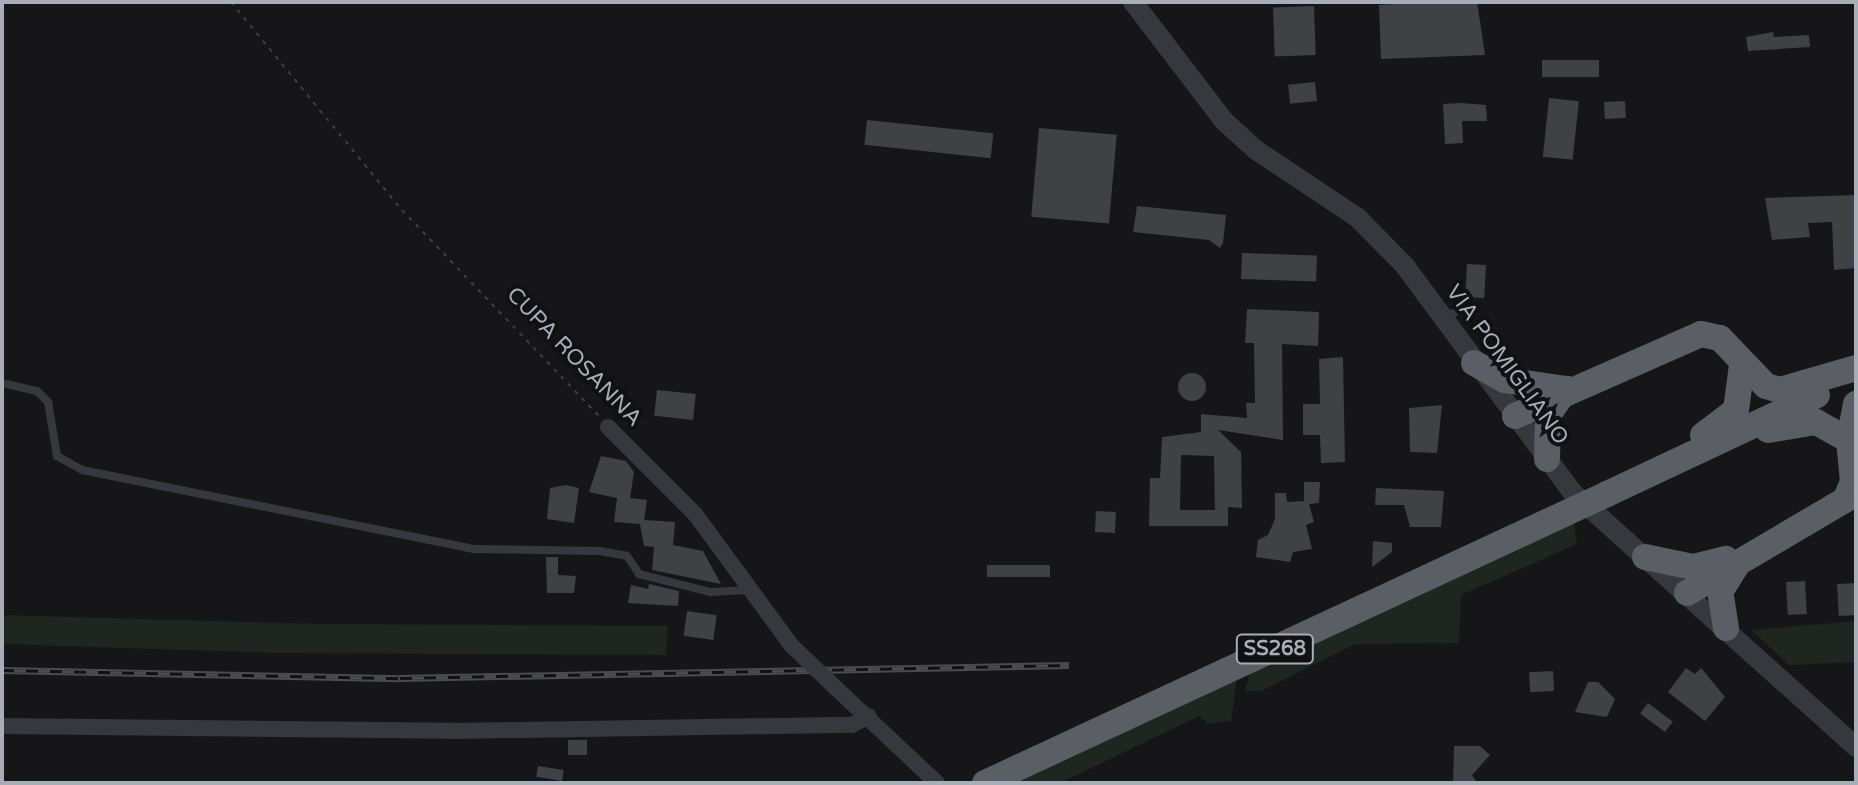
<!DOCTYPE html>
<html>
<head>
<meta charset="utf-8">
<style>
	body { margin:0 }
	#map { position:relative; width:1858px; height:785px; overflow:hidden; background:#161618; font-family:"Varela Round",sans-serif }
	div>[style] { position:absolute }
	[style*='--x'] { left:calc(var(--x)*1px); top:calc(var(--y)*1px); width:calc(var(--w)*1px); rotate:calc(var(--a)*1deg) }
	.green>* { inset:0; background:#1e261f }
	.building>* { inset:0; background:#404145; transform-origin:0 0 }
	.round { border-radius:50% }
	.path>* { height:2px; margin-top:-1px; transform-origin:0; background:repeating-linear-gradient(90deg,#3d3f44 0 4px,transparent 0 10px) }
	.service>* { height:8px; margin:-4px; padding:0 4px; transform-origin:4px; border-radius:4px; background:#37383d }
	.minor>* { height:16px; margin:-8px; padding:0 8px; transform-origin:8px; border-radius:8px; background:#37383d }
	.tertiary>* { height:20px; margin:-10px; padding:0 10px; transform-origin:10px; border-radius:10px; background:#37383d }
	.trunk>* { height:26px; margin:-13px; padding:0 13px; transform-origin:13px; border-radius:13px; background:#5b5e65 }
	.rail>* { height:7px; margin-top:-3.5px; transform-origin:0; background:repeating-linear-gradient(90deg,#111113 0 12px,#4a4c52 0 24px); box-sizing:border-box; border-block:2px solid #4a4c52 }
	.minor-bridge>* { height:16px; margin:-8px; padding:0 8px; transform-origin:8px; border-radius:8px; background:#37383d }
	.trunk-bridge>* { height:26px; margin:-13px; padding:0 13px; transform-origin:13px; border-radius:13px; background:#5b5e65 }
	span { translate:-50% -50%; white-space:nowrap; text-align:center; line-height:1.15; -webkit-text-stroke:8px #111113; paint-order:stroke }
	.shield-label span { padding:2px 6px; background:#111113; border:2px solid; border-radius:6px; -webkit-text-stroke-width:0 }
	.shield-label { font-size:20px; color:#a8adb8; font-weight:700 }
	.street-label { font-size:22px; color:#a8adb8 }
	.frame { position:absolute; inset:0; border:4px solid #a8adb8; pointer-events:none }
</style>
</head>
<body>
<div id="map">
	<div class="green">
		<div style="clip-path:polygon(1574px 523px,1577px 544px,1461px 595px,1459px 643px,1355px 644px,1261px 691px,1245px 691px,1250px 673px)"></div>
		<div style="clip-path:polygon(2px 615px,318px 624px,668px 626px,666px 655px,275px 653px,2px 644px)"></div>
		<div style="clip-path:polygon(1856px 621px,1856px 662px,1789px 665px,1751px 630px)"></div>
		<div style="clip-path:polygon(1237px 679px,1231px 721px,1208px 724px,1199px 716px,1060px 783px,1013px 783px)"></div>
	</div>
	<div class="building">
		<div style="clip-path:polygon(1429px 2px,1477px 2px,1485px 55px,1381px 59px,1379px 5px)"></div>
		<div style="left:1314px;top:6px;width:49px;height:41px;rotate:88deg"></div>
		<div style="clip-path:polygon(1773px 32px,1774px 37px,1809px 35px,1810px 47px,1748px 51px,1746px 37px)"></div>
		<div style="left:1599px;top:60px;width:17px;height:57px;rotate:90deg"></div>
		<div style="left:1315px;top:82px;width:19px;height:27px;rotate:84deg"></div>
		<div style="left:1549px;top:98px;width:30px;height:59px;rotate:6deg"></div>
		<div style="left:1625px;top:101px;width:17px;height:21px;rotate:87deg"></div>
		<div style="clip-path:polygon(1461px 103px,1486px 105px,1487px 121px,1462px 121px,1463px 143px,1445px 144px,1443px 104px)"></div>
		<div style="left:867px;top:120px;width:127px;height:25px;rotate:6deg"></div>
		<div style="left:1039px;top:128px;width:78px;height:89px;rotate:5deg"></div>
		<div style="clip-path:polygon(1856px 195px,1856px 268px,1834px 270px,1832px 222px,1808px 223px,1810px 237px,1772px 240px,1765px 198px)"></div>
		<div style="clip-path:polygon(1137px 206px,1226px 215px,1223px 243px,1220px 248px,1209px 240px,1133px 232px)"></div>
		<div style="left:1242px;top:253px;width:75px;height:26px;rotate:2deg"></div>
		<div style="left:1467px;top:264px;width:19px;height:33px;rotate:3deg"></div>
		<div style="clip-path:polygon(evenodd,1247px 309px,1319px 312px,1318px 346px,1282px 344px,1283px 440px,1218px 430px,1241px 452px,1242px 508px,1228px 507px,1228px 526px,1149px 526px,1150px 478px,1160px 478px,1162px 437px,1201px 432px,1201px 414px,1247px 418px,1246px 403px,1255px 403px,1254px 343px,1245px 343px,1247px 309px,1181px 455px,1214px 456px,1215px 510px,1180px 510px,1181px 455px)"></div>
		<div style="clip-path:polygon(1343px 357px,1345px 462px,1321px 463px,1320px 435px,1303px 435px,1303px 404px,1320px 404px,1319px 359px)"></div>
		<div class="round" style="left:1178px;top:373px;width:28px;height:28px"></div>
		<div style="left:657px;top:390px;width:39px;height:26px;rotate:6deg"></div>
		<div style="clip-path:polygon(1442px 405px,1437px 453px,1410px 452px,1409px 408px)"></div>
		<div style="clip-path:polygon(601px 456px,626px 461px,634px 472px,630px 498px,647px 500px,644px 520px,675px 522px,673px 545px,703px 551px,721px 584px,652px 570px,654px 547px,644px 546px,640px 524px,614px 522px,617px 498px,589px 492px)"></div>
		<div style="clip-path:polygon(1304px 482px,1320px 482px,1319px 503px,1309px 504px,1314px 522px,1306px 525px,1312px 549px,1293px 552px,1290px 562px,1256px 557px,1258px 540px,1268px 535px,1275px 519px,1275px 493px,1286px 493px,1287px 502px,1304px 501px)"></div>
		<div style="clip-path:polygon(566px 485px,579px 488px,574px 523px,547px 519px,550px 488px)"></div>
		<div style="clip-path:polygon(1376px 488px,1444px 491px,1441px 527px,1410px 527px,1404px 505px,1375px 505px)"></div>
		<div style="left:1096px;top:511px;width:20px;height:21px;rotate:3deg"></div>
		<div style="clip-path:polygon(1373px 541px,1392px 543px,1392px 552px,1372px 567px)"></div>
		<div style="clip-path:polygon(546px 557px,558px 557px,558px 575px,576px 576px,574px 593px,547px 593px)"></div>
		<div style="left:1050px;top:565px;width:12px;height:63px;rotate:90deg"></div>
		<div style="left:1805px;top:581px;width:33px;height:19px;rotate:87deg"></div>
		<div style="clip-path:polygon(649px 584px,679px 591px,678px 606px,628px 603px,631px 585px,648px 589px)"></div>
		<div style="left:1837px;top:584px;width:19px;height:32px;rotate:-3deg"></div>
		<div style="left:687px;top:611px;width:30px;height:25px;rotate:8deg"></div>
		<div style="clip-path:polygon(1686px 668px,1695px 674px,1701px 668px,1725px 697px,1705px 721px,1668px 692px)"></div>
		<div style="left:1553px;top:671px;width:20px;height:24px;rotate:87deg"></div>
		<div style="clip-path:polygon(1588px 682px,1598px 682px,1615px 699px,1607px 717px,1575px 712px)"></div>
		<div style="left:1648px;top:703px;width:31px;height:13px;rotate:37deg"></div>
		<div style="left:568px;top:740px;width:19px;height:15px"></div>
		<div style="clip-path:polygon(1454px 746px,1480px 746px,1490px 755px,1472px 775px,1477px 783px,1453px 783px)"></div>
		<div style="left:538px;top:766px;width:26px;height:11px;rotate:9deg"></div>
	</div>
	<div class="path">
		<div style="--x:231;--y:2;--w:269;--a:50.6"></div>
		<div style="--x:402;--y:210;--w:285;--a:46.3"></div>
	</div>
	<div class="service">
		<div style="--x:1446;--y:317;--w:21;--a:-28"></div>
		<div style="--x:2;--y:383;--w:36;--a:13"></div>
		<div style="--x:37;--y:391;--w:16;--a:45"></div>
		<div style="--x:48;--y:402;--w:55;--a:80.5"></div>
		<div style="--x:57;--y:456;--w:29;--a:29"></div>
		<div style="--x:82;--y:470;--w:401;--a:11.4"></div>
		<div style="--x:475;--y:549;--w:125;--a:0.9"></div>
		<div style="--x:600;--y:551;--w:27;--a:10"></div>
		<div style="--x:627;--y:556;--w:22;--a:56"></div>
		<div style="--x:639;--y:574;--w:73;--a:14.2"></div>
		<div style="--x:710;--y:592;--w:38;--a:-3"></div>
	</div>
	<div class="minor">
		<div style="--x:608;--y:427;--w:123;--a:45"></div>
		<div style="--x:695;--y:514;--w:164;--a:53.7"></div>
		<div style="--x:838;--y:690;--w:136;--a:43.2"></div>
		<div style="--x:2;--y:726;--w:451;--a:0.6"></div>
		<div style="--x:453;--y:731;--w:399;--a:-0.9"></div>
		<div style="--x:852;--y:725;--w:19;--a:-28"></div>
	</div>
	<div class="tertiary">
		<div style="--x:1133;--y:2;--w:150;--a:52.6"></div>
		<div style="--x:1224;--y:121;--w:43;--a:42.2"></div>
		<div style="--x:1256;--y:150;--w:123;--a:33.7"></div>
		<div style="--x:1358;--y:218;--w:67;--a:45.6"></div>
		<div style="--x:1405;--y:266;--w:282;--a:53.5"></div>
		<div style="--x:1573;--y:493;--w:380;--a:41.9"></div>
	</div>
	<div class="trunk">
		<div style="--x:1474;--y:363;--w:35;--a:29"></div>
		<div style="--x:1505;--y:380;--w:62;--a:8.4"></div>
		<div style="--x:1515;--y:416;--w:203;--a:-23.8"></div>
		<div style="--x:1701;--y:334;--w:19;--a:12"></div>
		<div style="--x:1720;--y:338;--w:66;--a:46.2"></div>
		<div style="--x:1766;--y:386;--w:15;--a:16"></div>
		<div style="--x:1780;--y:390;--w:79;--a:-16.1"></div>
		<div style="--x:1768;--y:430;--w:49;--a:-9.5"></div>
		<div style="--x:1816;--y:422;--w:38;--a:29"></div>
		<div style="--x:1703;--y:435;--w:41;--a:-37.1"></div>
		<div style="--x:1736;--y:410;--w:45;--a:-82.4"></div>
		<div style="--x:1547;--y:459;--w:44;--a:-88.7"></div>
		<div style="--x:1548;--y:415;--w:32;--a:-55"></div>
		<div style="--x:1607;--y:494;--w:232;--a:-25.2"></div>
		<div style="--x:1645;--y:557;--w:49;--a:11.8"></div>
		<div style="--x:1693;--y:567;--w:34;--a:-14"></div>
		<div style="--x:1687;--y:593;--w:183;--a:-30.5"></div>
		<div style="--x:1845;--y:500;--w:20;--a:-66"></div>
		<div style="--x:1853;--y:482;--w:42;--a:-95.4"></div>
		<div style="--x:1849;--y:440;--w:37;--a:-79"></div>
		<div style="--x:1726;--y:628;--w:36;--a:-99"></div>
		<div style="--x:1720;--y:592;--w:34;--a:-58"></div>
		<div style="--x:985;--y:783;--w:638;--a:-24.92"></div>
	</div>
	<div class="rail">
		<div style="--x:2;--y:670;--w:398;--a:1.2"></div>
		<div style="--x:400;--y:678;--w:669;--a:-1.11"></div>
	</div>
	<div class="minor-bridge">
		<div style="--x:792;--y:646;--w:64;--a:43.7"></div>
	</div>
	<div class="trunk-bridge">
		<div style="--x:1564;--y:514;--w:47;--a:-24.9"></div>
	</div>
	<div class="shield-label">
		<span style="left:1275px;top:649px">SS268</span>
	</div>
	<div class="street-label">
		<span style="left:574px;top:357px;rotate:46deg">CUPA ROSANNA</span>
		<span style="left:1507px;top:365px;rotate:54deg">VIA POMIGLIANO</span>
	</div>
	<div class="frame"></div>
</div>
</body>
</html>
